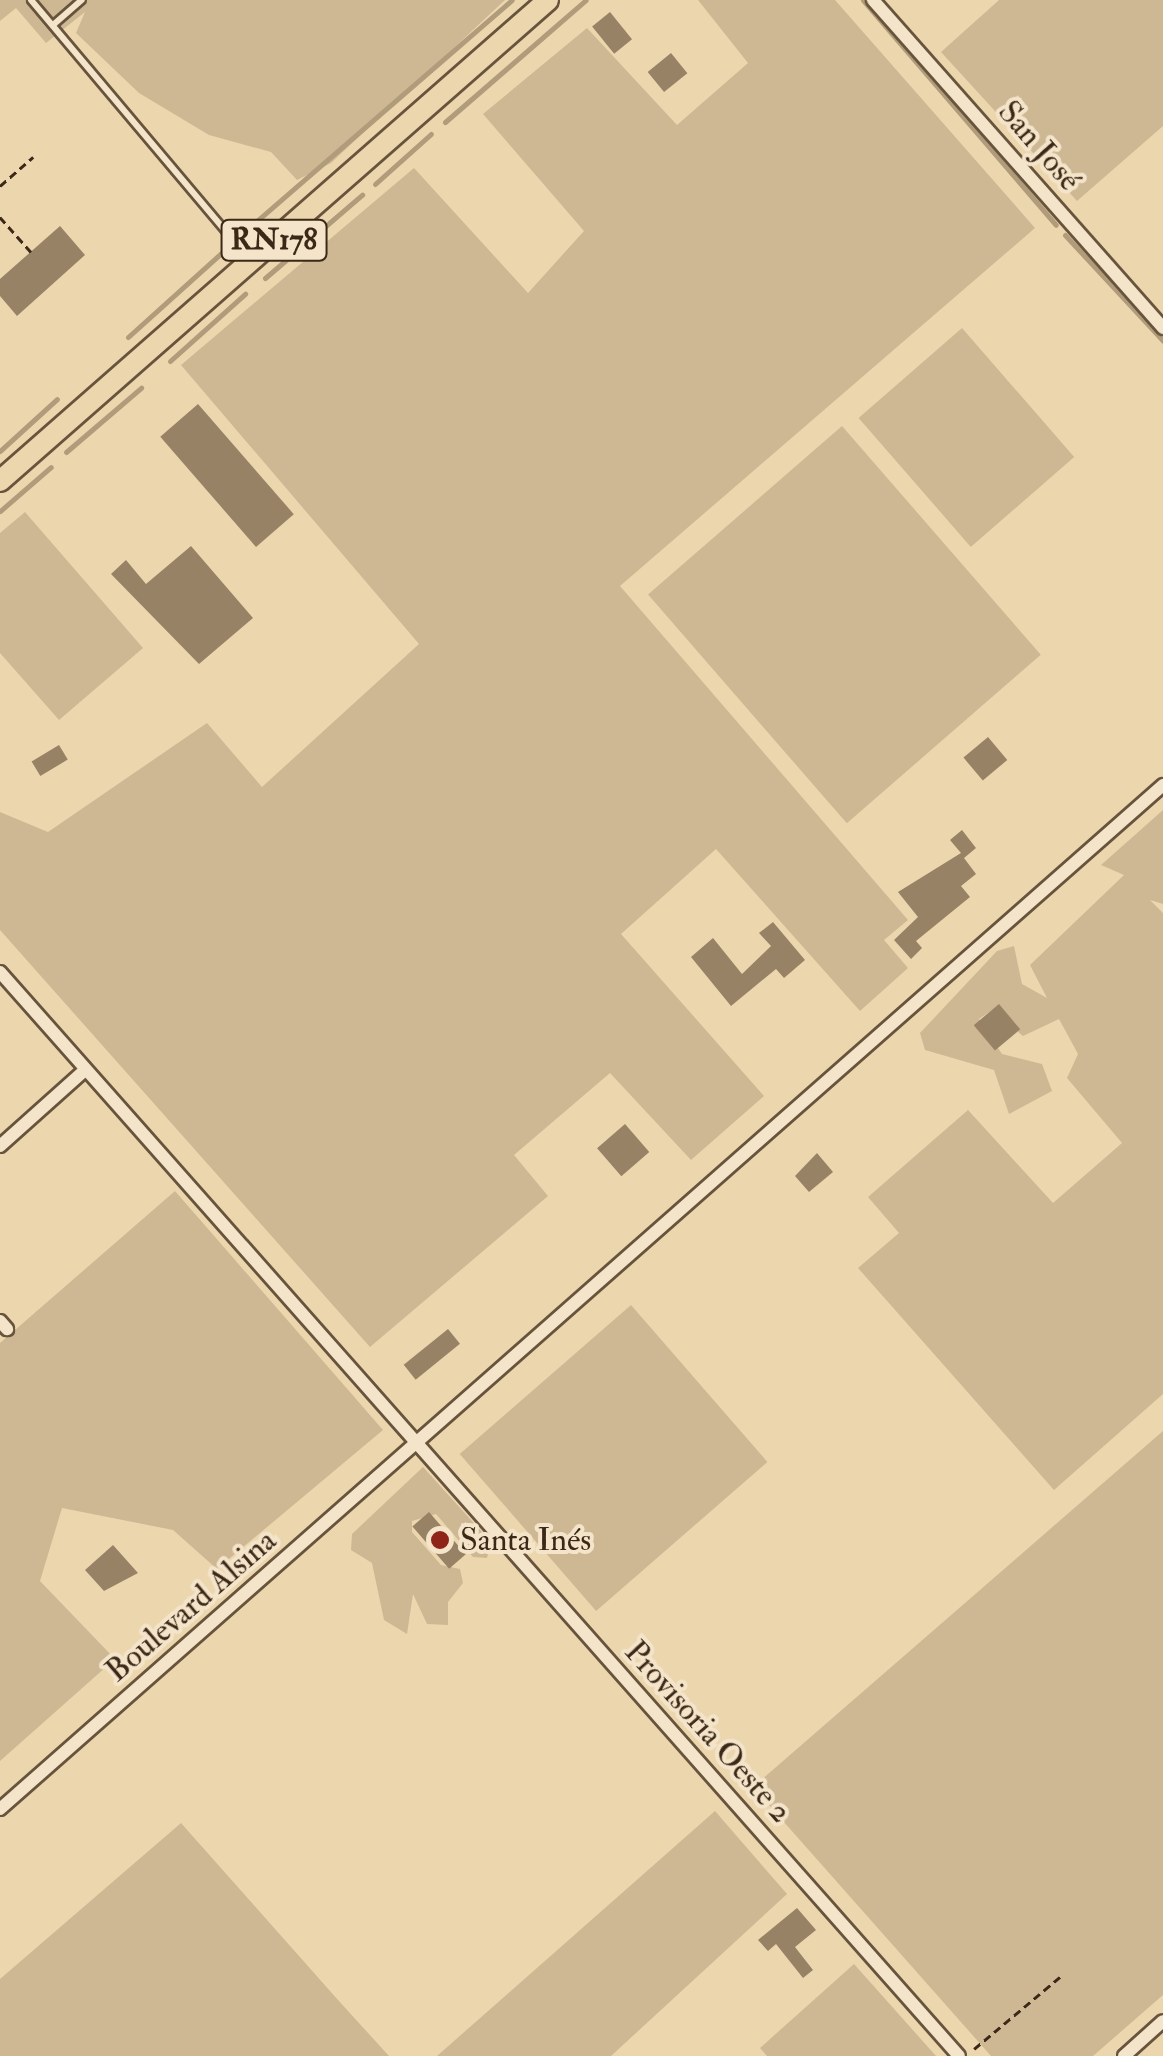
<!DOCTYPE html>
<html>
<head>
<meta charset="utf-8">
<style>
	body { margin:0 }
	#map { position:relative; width:1163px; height:2056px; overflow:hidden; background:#ecd6ae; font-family:"IM FELL Double Pica",serif }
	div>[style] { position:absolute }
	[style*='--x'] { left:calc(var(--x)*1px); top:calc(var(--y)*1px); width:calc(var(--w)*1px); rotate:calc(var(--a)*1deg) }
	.green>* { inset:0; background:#ceb894; transform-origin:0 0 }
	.stream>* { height:5px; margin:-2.5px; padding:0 2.5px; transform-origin:2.5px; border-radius:2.5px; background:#b09b7a }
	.building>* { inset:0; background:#988265; transform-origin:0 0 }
	.path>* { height:2.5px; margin-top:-1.25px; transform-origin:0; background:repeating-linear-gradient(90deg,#3c2816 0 8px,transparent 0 13px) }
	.roads { filter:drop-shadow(2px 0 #68543c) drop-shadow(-2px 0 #68543c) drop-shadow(0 2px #68543c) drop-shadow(0 -2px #68543c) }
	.lane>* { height:6px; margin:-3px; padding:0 3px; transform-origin:3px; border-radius:3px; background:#f3e4ca }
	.street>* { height:12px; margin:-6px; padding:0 6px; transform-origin:6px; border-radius:6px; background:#f3e4ca }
	.primary>* { height:20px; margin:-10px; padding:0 10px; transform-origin:10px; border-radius:10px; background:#ecd6ae }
	.dots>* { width:28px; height:28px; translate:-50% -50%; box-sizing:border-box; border:5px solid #f3e4ca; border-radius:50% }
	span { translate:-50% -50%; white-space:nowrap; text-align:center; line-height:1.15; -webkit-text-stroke:8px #f3e4ca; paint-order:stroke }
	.shield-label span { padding:2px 8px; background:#f3e4ca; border:2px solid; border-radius:8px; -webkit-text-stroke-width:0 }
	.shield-label { font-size:30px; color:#3c2816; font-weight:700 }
	.street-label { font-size:32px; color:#3c2816 }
	.poi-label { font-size:32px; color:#3c2816 }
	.left { translate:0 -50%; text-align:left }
</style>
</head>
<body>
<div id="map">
	<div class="green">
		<div style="clip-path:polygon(0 0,505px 0,331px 163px,297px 180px,271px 152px,209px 135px,139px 93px,76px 33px,85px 12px,46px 43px,16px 8px,0 21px)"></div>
		<div style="clip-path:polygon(698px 0,835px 0,1035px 228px,620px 586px,908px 920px,884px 940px,908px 968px,860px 1011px,716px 849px,621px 934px,764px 1096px,691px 1160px,610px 1073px,514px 1155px,548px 1196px,370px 1347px,0 930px,0 812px,48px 832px,207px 723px,262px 787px,419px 644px,181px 365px,414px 168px,528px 293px,584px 231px,483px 114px,587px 28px,677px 125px,748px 63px)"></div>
		<div style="clip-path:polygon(999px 0,1163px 0,1163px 126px,1077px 201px,941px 52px)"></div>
		<div style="left:962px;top:328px;width:171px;height:137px;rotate:49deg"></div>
		<div style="left:842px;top:426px;width:303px;height:257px;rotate:49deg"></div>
		<div style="clip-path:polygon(25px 512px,143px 648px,59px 720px,0 653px,0 533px)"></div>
		<div style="clip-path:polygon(1163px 810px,1163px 904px,1150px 900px,1163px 913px,1163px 1394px,1054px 1490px,858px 1268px,899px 1233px,868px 1197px,968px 1110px,1053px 1203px,1122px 1143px,1067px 1078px,1078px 1054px,1059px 1019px,1023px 1036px,992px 1010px,979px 1019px,1002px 1054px,1042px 1064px,1052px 1091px,1009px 1114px,994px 1070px,925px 1050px,920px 1033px,997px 951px,1014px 946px,1022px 984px,1047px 998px,1030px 965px,1124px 875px,1101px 865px)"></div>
		<div style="clip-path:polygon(175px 1191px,383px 1430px,217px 1569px,173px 1530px,62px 1508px,40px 1581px,115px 1659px,0 1761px,0 1343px)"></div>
		<div style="left:631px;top:1305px;width:208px;height:227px;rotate:49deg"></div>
		<div style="clip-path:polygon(1163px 1431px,1163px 1995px,1093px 2056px,991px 2056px,753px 1787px)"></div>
		<div style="clip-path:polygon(423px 1467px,491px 1542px,487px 1558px,473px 1557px,436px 1514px,412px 1521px,412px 1532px,441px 1565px,460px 1569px,463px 1583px,448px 1602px,448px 1625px,427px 1624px,413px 1594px,407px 1634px,384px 1620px,372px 1563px,351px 1550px,352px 1534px)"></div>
		<div style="clip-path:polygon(715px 1811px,787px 1894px,611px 2056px,437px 2056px)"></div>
		<div style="clip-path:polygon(181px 1823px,338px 2000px,389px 2056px,0 2056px,0 1979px)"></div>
		<div style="clip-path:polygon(854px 1964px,936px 2056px,767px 2056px,760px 2048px)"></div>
	</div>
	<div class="stream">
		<div style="--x:863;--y:0;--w:296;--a:49.4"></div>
		<div style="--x:445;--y:122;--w:186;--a:-40.9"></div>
		<div style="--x:375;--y:184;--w:75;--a:-41.8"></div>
		<div style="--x:244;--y:232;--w:354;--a:-40.9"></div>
		<div style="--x:1065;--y:235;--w:144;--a:47.2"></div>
		<div style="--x:265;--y:278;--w:128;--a:-40.6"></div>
		<div style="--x:128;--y:337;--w:136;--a:-42"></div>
		<div style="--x:170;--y:361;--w:101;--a:-41.8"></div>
		<div style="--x:0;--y:451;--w:77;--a:-42.4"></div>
		<div style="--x:66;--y:452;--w:99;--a:-40.5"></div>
		<div style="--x:0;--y:511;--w:67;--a:-40.8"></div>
	</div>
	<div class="building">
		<div style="left:610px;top:12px;width:35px;height:23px;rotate:51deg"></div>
		<div style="left:671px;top:53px;width:26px;height:30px;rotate:51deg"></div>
		<div style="clip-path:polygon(60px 226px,85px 255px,17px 316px,0 296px,0 279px)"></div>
		<div style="left:198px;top:404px;width:146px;height:50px;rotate:49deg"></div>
		<div style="clip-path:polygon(191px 546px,253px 618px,199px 664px,111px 574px,126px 560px,146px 584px)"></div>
		<div style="left:988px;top:737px;width:30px;height:32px;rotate:50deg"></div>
		<div style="left:59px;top:745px;width:17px;height:32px;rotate:59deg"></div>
		<div style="clip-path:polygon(962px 830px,976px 848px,964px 858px,976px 874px,961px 886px,970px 897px,916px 941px,922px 948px,911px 959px,894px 940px,918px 917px,898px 892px,961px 853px,950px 840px)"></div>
		<div style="clip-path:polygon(773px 922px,805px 960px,784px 978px,776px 969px,731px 1006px,691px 957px,713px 938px,742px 974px,771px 946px,759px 933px)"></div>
		<div style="left:999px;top:1004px;width:33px;height:33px;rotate:50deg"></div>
		<div style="left:625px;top:1124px;width:37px;height:37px;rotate:49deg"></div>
		<div style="clip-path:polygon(817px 1153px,833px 1172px,809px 1192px,795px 1176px)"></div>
		<div style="left:448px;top:1329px;width:19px;height:57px;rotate:51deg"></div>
		<div style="left:429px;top:1512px;width:56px;height:22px;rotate:49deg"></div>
		<div style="clip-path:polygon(113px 1545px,138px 1573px,104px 1591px,85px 1570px)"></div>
		<div style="clip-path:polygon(797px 1908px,816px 1930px,795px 1947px,813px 1970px,803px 1978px,776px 1944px,768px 1951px,758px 1940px)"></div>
	</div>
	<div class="path">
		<div style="--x:0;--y:186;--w:44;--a:-41.3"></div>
		<div style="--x:0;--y:217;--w:47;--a:48.5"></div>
		<div style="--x:974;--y:2049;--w:114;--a:-40"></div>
	</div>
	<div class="roads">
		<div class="lane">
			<div style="--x:31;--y:0;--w:340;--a:49.9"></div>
			<div style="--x:53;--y:25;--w:38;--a:-41"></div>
		</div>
		<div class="street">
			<div style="--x:873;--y:0;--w:438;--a:48.5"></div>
			<div style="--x:0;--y:972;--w:1447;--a:48.5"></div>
			<div style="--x:0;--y:1146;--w:114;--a:-41.8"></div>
			<div style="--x:0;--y:1321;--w:11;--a:49"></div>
			<div style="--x:0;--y:1809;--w:1550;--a:-41.36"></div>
			<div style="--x:1124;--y:2056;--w:52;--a:-41.9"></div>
		</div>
		<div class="primary">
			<div style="--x:0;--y:481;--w:729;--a:-41.27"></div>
		</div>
	</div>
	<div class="dots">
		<div style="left:440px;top:1540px;background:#8f2418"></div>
	</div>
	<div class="shield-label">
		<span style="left:274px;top:240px">RN178</span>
	</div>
	<div class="street-label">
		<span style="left:1039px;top:146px;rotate:49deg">San José</span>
		<span style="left:191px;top:1606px;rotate:-41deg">Boulevard Alsina</span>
		<span style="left:708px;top:1732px;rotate:48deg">Provisoria Oeste 2</span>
	</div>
	<div class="poi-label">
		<span class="left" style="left:460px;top:1540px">Santa Inés</span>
	</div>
</div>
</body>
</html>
